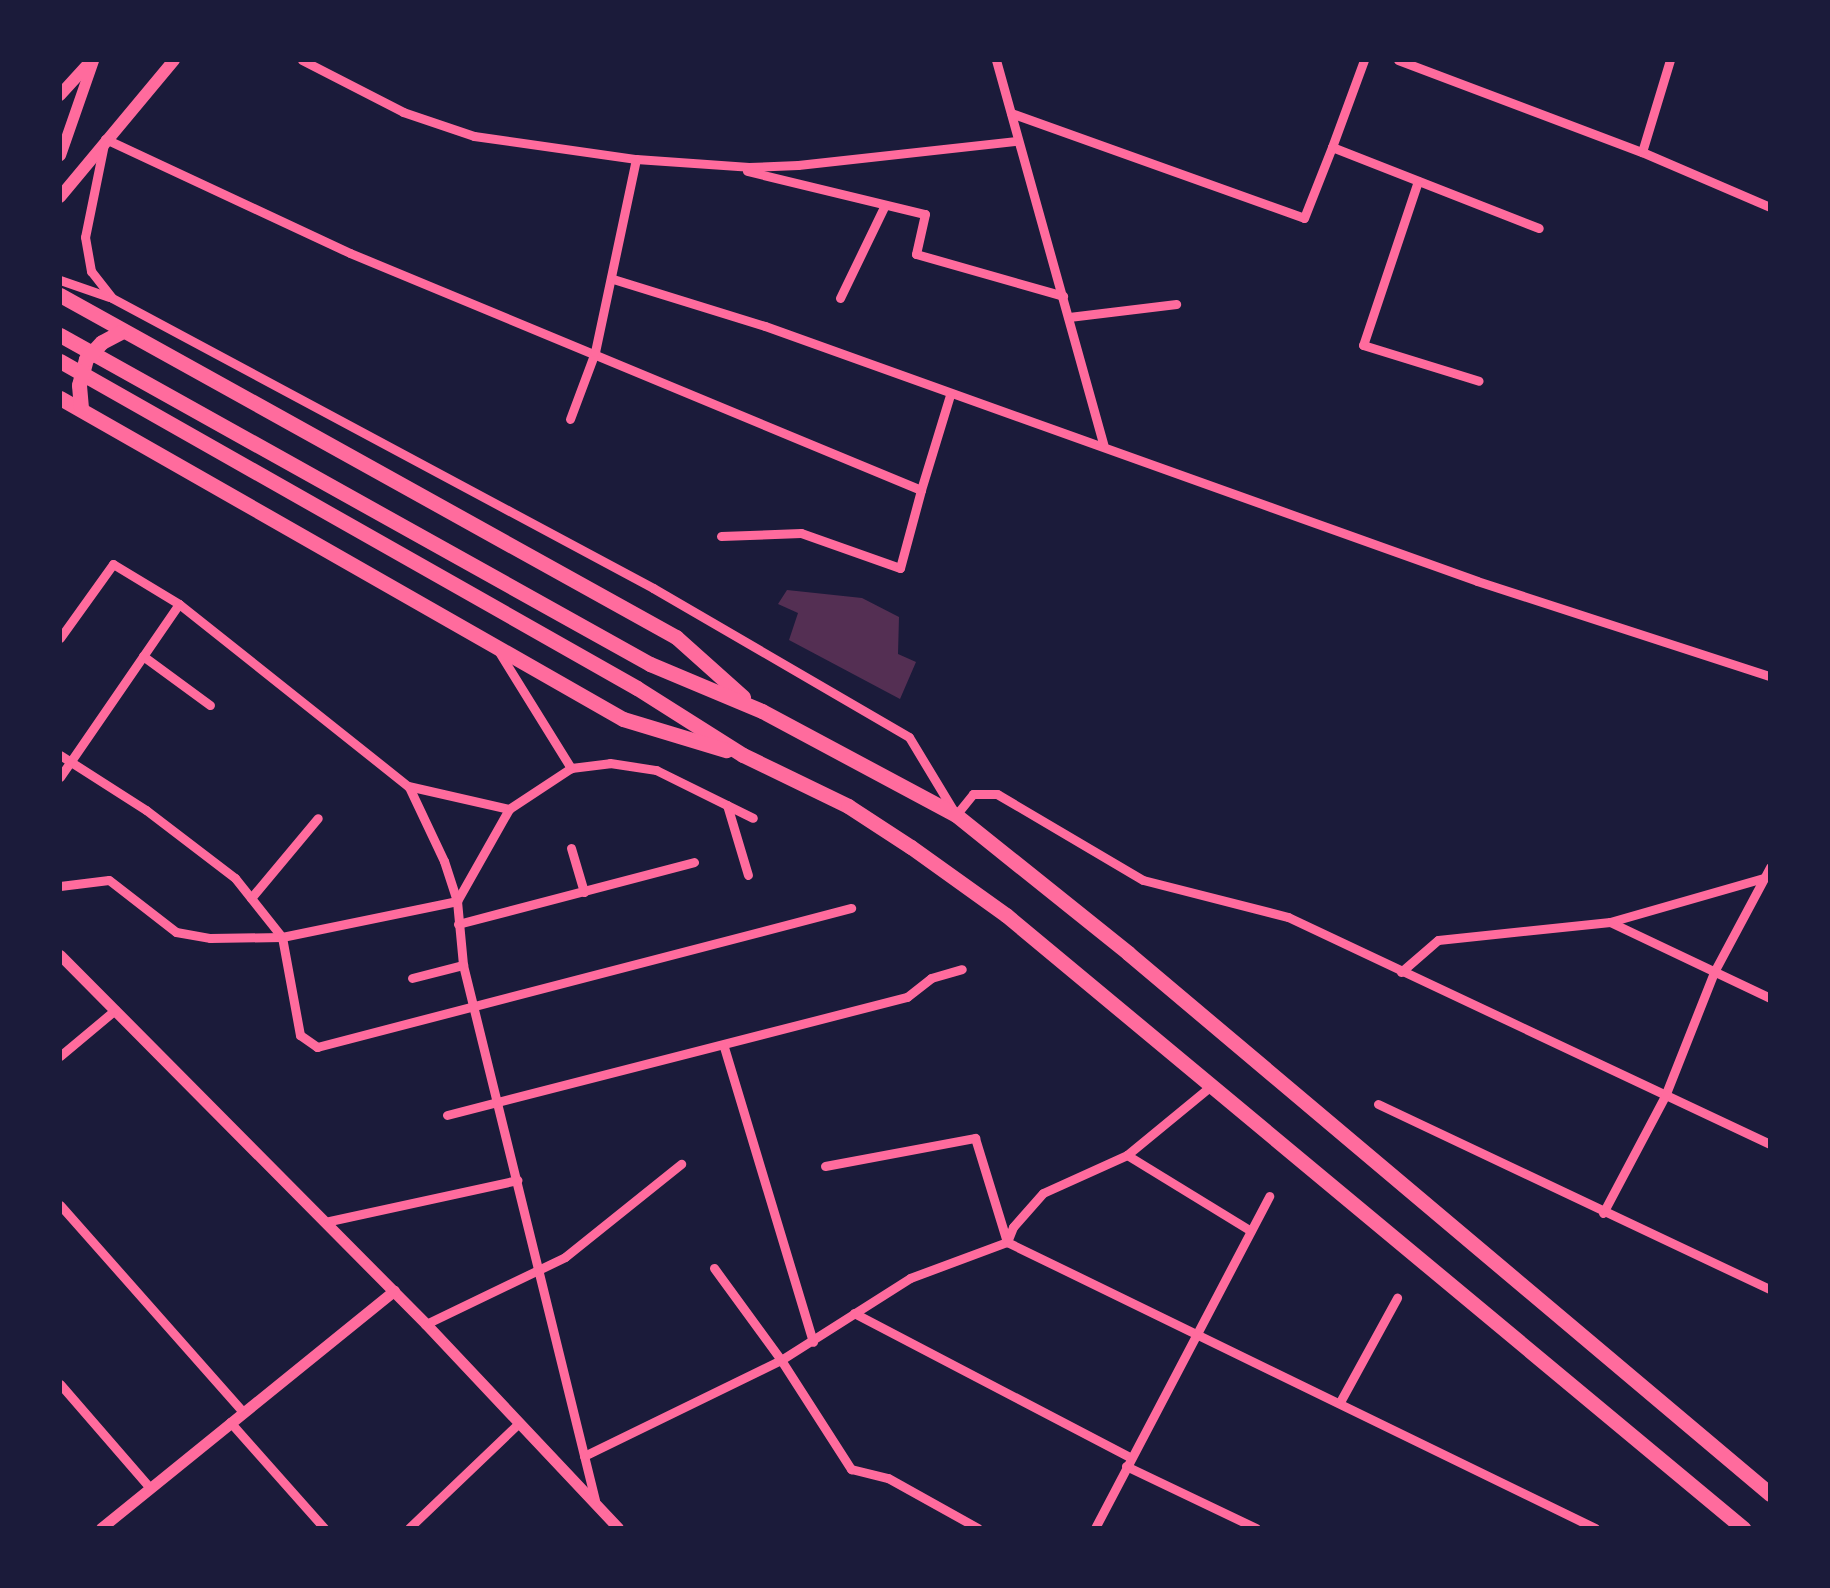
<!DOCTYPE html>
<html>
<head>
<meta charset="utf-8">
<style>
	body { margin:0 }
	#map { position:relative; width:1830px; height:1588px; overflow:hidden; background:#1b1b3a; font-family:Commissioner,sans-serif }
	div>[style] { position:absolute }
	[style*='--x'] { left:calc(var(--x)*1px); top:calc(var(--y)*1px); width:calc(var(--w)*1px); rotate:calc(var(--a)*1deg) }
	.building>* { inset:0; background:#542f53 }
	.minor>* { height:9px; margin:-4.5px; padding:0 4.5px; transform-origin:4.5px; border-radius:4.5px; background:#ff6b9d }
	.tertiary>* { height:11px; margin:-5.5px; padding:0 5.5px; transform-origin:5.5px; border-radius:5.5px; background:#ff6b9d }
	.secondary>* { height:12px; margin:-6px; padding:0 6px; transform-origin:6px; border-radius:6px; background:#ff6b9d }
	.trunk>* { height:15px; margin:-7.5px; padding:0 7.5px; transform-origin:7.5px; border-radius:7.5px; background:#ff6b9d }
	span { translate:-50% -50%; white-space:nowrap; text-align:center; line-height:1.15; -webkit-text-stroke:9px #1b1b3a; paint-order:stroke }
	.frame { position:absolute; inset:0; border:62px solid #1b1b3a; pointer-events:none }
</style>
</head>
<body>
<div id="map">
	<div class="building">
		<div style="clip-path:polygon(787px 590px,862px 598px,899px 617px,898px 654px,916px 662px,900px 699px,789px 640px,798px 613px,778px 604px)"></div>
	</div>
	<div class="minor">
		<div style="--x:302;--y:60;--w:114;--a:27.2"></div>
		<div style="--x:403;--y:112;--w:75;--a:18.7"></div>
		<div style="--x:474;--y:136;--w:164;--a:8.1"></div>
		<div style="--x:636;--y:159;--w:113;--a:4"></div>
		<div style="--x:749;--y:167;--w:49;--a:-2.3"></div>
		<div style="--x:798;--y:165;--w:220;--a:-6.3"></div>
		<div style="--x:996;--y:60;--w:399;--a:74.4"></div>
		<div style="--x:1398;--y:60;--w:261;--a:20.7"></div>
		<div style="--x:1642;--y:152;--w:139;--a:23.3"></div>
		<div style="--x:1011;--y:113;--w:311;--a:19.7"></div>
		<div style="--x:1304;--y:218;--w:76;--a:-68.5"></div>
		<div style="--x:1332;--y:147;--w:222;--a:21.4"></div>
		<div style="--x:1332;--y:147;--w:93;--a:-69.8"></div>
		<div style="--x:1642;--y:152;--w:96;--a:-73.1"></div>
		<div style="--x:747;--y:171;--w:183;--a:13.6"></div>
		<div style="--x:925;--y:214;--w:41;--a:102.7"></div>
		<div style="--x:916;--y:254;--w:153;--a:15.9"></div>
		<div style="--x:1418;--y:181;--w:173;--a:108.5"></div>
		<div style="--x:1363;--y:345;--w:121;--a:17.2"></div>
		<div style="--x:613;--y:279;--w:159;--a:17.2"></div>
		<div style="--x:765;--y:326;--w:756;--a:19.7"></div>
		<div style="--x:1477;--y:581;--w:308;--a:18"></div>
		<div style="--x:60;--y:280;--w:52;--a:19.1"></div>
		<div style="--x:840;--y:298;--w:103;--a:-64.2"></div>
		<div style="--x:1069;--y:317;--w:108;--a:-6.9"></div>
		<div style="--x:950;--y:395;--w:99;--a:107"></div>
		<div style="--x:921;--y:490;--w:618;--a:-157.46"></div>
		<div style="--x:350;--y:253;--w:270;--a:-155"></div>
		<div style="--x:105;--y:139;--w:100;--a:101.5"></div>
		<div style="--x:85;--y:237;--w:35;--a:80"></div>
		<div style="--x:91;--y:271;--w:34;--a:52"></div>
		<div style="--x:112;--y:298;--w:614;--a:28.19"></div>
		<div style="--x:653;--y:588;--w:296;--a:30.2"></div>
		<div style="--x:909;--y:737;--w:91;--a:58.9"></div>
		<div style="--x:956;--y:815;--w:27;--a:-51"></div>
		<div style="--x:973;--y:794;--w:24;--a:0"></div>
		<div style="--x:997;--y:794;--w:169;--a:30.5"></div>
		<div style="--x:1143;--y:880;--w:150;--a:14.3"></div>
		<div style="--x:1288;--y:917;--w:533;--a:25.22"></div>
		<div style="--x:570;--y:419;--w:72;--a:-69.5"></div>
		<div style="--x:595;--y:352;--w:197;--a:-78"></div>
		<div style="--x:721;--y:536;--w:80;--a:-2.1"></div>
		<div style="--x:801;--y:533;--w:105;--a:19.5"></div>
		<div style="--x:900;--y:568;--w:81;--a:-74.9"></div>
		<div style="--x:60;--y:638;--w:91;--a:-54.4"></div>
		<div style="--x:113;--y:564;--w:77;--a:31.2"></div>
		<div style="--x:179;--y:604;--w:293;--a:38.5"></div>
		<div style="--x:408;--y:786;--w:104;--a:12.8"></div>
		<div style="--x:509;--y:809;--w:74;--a:-33.5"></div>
		<div style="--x:571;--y:768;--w:39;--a:-7"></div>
		<div style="--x:610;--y:763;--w:47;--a:8.7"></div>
		<div style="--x:656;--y:770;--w:108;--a:26.3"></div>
		<div style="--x:499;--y:652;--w:137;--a:58.2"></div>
		<div style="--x:143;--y:656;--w:83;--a:36.2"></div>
		<div style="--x:60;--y:755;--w:102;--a:32.6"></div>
		<div style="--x:146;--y:810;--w:112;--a:37.4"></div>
		<div style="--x:235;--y:878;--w:75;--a:51.5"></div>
		<div style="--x:282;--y:937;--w:100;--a:79.6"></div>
		<div style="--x:300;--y:1035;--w:21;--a:35"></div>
		<div style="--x:317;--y:1047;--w:552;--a:-14.59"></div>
		<div style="--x:60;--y:777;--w:210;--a:-55.5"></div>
		<div style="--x:409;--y:787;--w:82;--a:64.7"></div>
		<div style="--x:444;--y:861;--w:42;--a:72"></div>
		<div style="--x:457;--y:901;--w:64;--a:84.6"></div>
		<div style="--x:463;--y:965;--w:551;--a:76.14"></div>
		<div style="--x:727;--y:805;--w:73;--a:73.3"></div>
		<div style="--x:571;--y:848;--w:46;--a:73.5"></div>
		<div style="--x:60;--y:886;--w:49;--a:-7"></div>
		<div style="--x:109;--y:880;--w:85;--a:37.8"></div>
		<div style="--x:176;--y:932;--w:35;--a:10"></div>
		<div style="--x:210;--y:938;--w:72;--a:-0.8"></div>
		<div style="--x:282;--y:937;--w:179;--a:-11.6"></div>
		<div style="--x:457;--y:901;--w:106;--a:-60.5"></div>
		<div style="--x:251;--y:898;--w:104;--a:-50.1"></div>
		<div style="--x:1610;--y:922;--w:177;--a:25.4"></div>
		<div style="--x:458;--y:924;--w:244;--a:-14.7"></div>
		<div style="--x:1401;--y:972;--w:49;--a:-40.9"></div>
		<div style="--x:1438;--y:940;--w:173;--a:-6"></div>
		<div style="--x:1610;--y:922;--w:166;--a:-16"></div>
		<div style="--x:412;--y:978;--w:53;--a:-14.3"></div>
		<div style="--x:724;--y:1047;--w:308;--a:73.2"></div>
		<div style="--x:60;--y:1056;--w:72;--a:-39.9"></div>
		<div style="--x:1378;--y:1104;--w:433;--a:25.3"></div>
		<div style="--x:447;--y:1115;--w:475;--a:-14.4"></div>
		<div style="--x:907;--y:997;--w:31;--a:-38"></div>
		<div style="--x:931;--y:978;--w:32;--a:-16"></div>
		<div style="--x:1127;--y:1155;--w:145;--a:31.5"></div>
		<div style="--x:825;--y:1166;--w:153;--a:-10.6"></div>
		<div style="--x:975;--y:1138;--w:109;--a:72.9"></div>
		<div style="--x:1007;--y:1242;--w:654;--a:25.94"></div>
		<div style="--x:60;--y:1205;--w:276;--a:48.5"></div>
		<div style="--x:1603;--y:1213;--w:132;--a:-62.1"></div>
		<div style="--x:1665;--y:1096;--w:133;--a:-68.4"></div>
		<div style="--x:1714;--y:972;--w:119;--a:-61.9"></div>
		<div style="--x:325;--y:1222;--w:197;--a:-12.3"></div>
		<div style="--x:714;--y:1268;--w:114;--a:53.9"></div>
		<div style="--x:781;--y:1360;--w:130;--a:57.3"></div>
		<div style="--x:851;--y:1469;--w:38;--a:14"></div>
		<div style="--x:888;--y:1478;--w:103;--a:29.1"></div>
		<div style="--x:854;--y:1313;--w:311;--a:27.6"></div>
		<div style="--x:426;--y:1324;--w:154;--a:-25.7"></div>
		<div style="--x:565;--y:1257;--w:149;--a:-38.7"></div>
		<div style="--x:60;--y:1384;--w:138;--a:49.1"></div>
		<div style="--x:1340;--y:1402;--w:119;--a:-61.3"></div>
		<div style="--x:230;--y:1422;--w:142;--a:48.4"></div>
		<div style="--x:584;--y:1456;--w:219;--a:-26"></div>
		<div style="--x:781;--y:1360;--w:153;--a:-32.4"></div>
		<div style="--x:910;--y:1278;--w:103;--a:-20.4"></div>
		<div style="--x:1007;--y:1242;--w:16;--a:-68"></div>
		<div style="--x:1013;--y:1227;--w:45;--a:-48.6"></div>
		<div style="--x:1043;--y:1193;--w:92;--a:-24.3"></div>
		<div style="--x:1127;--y:1155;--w:109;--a:-39.4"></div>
		<div style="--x:1126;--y:1466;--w:144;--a:25.5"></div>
		<div style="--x:409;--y:1528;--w:152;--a:-43.7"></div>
		<div style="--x:1095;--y:1528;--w:375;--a:-62.3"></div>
	</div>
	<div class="tertiary">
		<div style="--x:60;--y:155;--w:101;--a:-70.8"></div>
		<div style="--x:60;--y:955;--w:520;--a:45.23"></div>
		<div style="--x:426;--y:1324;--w:280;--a:46.7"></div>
		<div style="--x:101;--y:1528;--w:377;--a:-39"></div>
	</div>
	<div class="secondary">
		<div style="--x:60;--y:95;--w:47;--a:-47.6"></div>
		<div style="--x:60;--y:197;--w:178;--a:-50.2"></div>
	</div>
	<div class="trunk">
		<div style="--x:60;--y:295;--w:705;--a:29.04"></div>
		<div style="--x:676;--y:637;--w:90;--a:41.8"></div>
		<div style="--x:60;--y:335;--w:676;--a:29.15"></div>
		<div style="--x:650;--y:664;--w:121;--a:22.8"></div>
		<div style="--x:762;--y:711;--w:220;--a:28.2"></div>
		<div style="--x:956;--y:815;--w:221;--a:38.7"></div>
		<div style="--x:1128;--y:953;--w:840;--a:40.12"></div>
		<div style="--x:60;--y:361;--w:663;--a:29.54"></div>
		<div style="--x:637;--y:688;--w:125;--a:32.3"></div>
		<div style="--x:743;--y:755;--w:117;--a:25.9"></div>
		<div style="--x:848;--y:806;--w:75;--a:33.1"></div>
		<div style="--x:911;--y:847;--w:117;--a:35.6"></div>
		<div style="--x:1006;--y:915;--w:959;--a:39.75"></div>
		<div style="--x:60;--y:398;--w:648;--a:29.69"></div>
		<div style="--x:623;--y:719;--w:108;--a:16.8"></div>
		<div style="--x:81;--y:408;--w:23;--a:-95"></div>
		<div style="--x:79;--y:385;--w:27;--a:-75"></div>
		<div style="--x:86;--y:359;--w:23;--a:-47"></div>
		<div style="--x:102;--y:342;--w:21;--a:-28"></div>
	</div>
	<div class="frame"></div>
</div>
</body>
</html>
